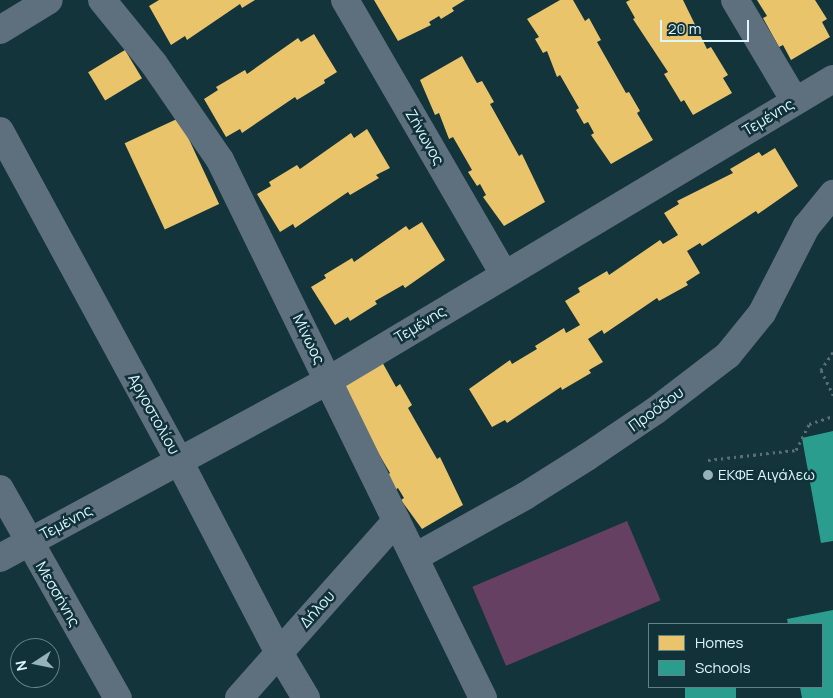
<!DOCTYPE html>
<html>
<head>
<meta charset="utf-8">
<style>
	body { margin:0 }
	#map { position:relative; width:833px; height:698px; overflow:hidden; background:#12343a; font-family:Manrope,sans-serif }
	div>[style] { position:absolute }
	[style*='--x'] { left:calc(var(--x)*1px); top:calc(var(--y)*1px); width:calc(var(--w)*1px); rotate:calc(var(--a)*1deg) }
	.green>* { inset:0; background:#664062; transform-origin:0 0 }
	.homes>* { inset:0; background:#e9c46a; transform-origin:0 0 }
	.schools>* { inset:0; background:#2a9d8f; transform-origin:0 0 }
	.path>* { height:3px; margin-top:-1.5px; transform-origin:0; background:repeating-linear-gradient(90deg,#5b6e78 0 2.5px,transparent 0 6.5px) }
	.street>* { height:28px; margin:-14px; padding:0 14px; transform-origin:14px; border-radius:14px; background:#5e6f7d }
	.dots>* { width:14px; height:14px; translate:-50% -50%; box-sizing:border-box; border:2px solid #12323a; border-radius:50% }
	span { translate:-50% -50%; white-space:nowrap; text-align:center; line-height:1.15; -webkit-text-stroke:5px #12323a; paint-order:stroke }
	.street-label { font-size:15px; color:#dcf7fe }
	.poi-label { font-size:15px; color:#dcf7fe }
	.left { translate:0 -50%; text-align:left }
	.legend { position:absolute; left:648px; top:623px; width:175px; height:65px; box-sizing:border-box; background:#12323a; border:1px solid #638188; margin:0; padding:6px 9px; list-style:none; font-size:15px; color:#dcf7fe }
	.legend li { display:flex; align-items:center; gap:10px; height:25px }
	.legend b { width:25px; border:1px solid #638188 }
	.north { position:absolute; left:10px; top:638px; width:50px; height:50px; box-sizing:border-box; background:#12323a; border:1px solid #638188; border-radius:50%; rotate:259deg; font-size:14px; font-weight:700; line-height:20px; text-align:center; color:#dcf7fe }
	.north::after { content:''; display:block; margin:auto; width:18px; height:22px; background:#95b3b9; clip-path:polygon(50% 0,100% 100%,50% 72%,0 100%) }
	.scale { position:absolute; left:660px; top:20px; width:89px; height:22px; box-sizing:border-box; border:2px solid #dcf7fe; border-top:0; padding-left:6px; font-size:15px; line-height:18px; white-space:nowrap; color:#dcf7fe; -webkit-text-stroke:4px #12323a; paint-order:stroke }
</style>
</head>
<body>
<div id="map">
	<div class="green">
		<div style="left:627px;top:521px;width:86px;height:168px;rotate:67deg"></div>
	</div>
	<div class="homes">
		<div style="clip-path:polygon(159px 0,255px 0,242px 8px,240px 4px,187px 40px,185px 36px,171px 45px,149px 6px)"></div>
		<div style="clip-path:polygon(374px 0,465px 0,452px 8px,454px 11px,441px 19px,439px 16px,429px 22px,431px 25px,398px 41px)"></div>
		<div style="clip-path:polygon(560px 0,573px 0,585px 21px,589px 18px,601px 40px,597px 42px,626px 93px,629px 92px,640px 111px,637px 113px,653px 140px,611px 164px,591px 135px,594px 133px,588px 122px,584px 124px,576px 110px,579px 108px,560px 75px,557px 77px,547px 51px,543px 53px,535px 39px,539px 37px,527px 19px)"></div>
		<div style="clip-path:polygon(630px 0,683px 0,707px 49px,711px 47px,728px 75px,723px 78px,732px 93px,693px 115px,684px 100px,681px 102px,664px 74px,668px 72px,633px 19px,635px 18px,626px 2px)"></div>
		<div style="clip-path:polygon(757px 0,815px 0,827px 19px,822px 22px,830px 37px,791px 60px,783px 45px,779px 47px,763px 18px,767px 16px)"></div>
		<div style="clip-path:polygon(314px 34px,337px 72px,324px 80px,325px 83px,297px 100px,295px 97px,242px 133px,240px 129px,226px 137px,204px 99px,218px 90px,216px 87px,245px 70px,247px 74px,298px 38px,301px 42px)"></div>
		<div style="left:125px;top:50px;width:33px;height:43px;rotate:59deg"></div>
		<div style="clip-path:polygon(462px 56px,477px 83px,482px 81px,494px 102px,490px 104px,519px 156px,522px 154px,545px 202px,504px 226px,483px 197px,486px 195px,480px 184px,477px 186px,468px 172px,472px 170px,453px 137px,449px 139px,439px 113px,435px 115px,420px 80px)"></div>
		<div style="left:179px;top:118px;width:95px;height:60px;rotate:65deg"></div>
		<div style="clip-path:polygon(367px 129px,390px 168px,376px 175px,379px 178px,350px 195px,348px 192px,295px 228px,293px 224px,280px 232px,257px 194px,271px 186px,269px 182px,297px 165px,300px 169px,351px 133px,354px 138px)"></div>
		<div style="clip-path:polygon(775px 148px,798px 186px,758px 214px,756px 211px,702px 246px,700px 243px,687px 251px,700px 273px,686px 282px,688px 285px,659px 301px,657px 298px,604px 334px,602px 330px,588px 339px,603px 362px,589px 370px,591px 373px,562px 390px,561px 387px,507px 423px,505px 420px,492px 427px,469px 389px,510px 360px,512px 364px,537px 349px,535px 346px,564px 328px,566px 333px,580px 325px,565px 301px,580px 292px,578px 288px,607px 271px,609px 275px,660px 240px,663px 244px,678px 235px,664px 213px,679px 204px,677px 201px,733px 173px,730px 169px,759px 152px,762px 156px)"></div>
		<div style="clip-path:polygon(422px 222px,445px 260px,405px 288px,403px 285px,375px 301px,377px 304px,350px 321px,348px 317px,335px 325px,311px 287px,326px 278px,324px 275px,352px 258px,354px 262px,406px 226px,409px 230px)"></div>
		<div style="clip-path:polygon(381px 360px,396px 387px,400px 384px,412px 405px,408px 408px,437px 459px,440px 457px,463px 505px,422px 529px,401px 500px,404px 498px,398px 488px,395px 490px,387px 476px,390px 473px,338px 384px)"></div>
	</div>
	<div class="schools">
		<div style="clip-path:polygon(833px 431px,833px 541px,821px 543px,802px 438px)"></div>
		<div style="clip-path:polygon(833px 610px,833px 698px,802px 698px,800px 687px,822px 687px,822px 624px,788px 624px,787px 619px)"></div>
		<div style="left:685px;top:687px;width:51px;height:11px"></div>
	</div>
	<div class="path">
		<div style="--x:833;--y:352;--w:22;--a:124"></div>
		<div style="--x:821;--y:370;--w:28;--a:64"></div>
		<div style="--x:708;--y:460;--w:89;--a:-6.5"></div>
		<div style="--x:796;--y:450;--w:29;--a:-63"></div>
		<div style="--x:809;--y:424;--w:25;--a:-18"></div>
	</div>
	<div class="street">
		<div style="--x:102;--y:0;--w:82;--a:50.9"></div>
		<div style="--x:154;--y:64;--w:116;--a:55.5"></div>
		<div style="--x:220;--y:160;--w:599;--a:63.95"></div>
		<div style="--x:345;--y:0;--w:317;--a:59.9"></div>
		<div style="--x:735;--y:0;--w:117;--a:59.3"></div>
		<div style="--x:0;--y:30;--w:57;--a:-31.5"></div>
		<div style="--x:0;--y:131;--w:375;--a:61.5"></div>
		<div style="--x:179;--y:461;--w:214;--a:62.5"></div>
		<div style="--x:278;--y:651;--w:55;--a:59.2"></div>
		<div style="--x:0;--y:489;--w:240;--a:60.6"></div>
		<div style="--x:415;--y:557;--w:126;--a:-29"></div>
		<div style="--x:525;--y:496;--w:73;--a:-32.2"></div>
		<div style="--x:587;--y:457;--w:82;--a:-34.1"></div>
		<div style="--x:655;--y:411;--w:92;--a:-37.5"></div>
		<div style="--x:728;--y:355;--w:54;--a:-51"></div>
		<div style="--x:762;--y:313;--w:97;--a:-62.9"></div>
		<div style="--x:806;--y:227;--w:43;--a:-50.7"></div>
		<div style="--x:0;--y:558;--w:374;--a:-28.4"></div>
		<div style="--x:329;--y:380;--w:587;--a:-30.85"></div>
		<div style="--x:239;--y:698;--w:237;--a:-48.4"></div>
	</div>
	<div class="dots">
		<div style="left:708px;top:475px;background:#95b3b9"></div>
	</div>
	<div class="street-label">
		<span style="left:768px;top:117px;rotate:-31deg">Τεμένης</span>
		<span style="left:425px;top:137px;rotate:60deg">Ζήνωνος</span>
		<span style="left:420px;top:324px;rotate:-31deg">Τεμένης</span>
		<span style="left:309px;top:339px;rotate:64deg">Μίνωος</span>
		<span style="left:656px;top:409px;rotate:-36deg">Προόδου</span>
		<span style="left:154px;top:414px;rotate:61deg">Αργοστολίου</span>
		<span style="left:66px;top:522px;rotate:-28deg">Τεμένης</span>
		<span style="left:58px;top:594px;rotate:60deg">Μεσσήνης</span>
		<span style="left:317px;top:609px;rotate:-48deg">Δήλου</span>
	</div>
	<div class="poi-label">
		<span class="left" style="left:718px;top:475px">ΕΚΦΕ Αιγάλεω</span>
	</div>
	<ul class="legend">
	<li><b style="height:14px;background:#e9c46a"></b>Homes</li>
	<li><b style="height:14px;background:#2a9d8f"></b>Schools</li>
	</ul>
	<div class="north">N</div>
	<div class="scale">20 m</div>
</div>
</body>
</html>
